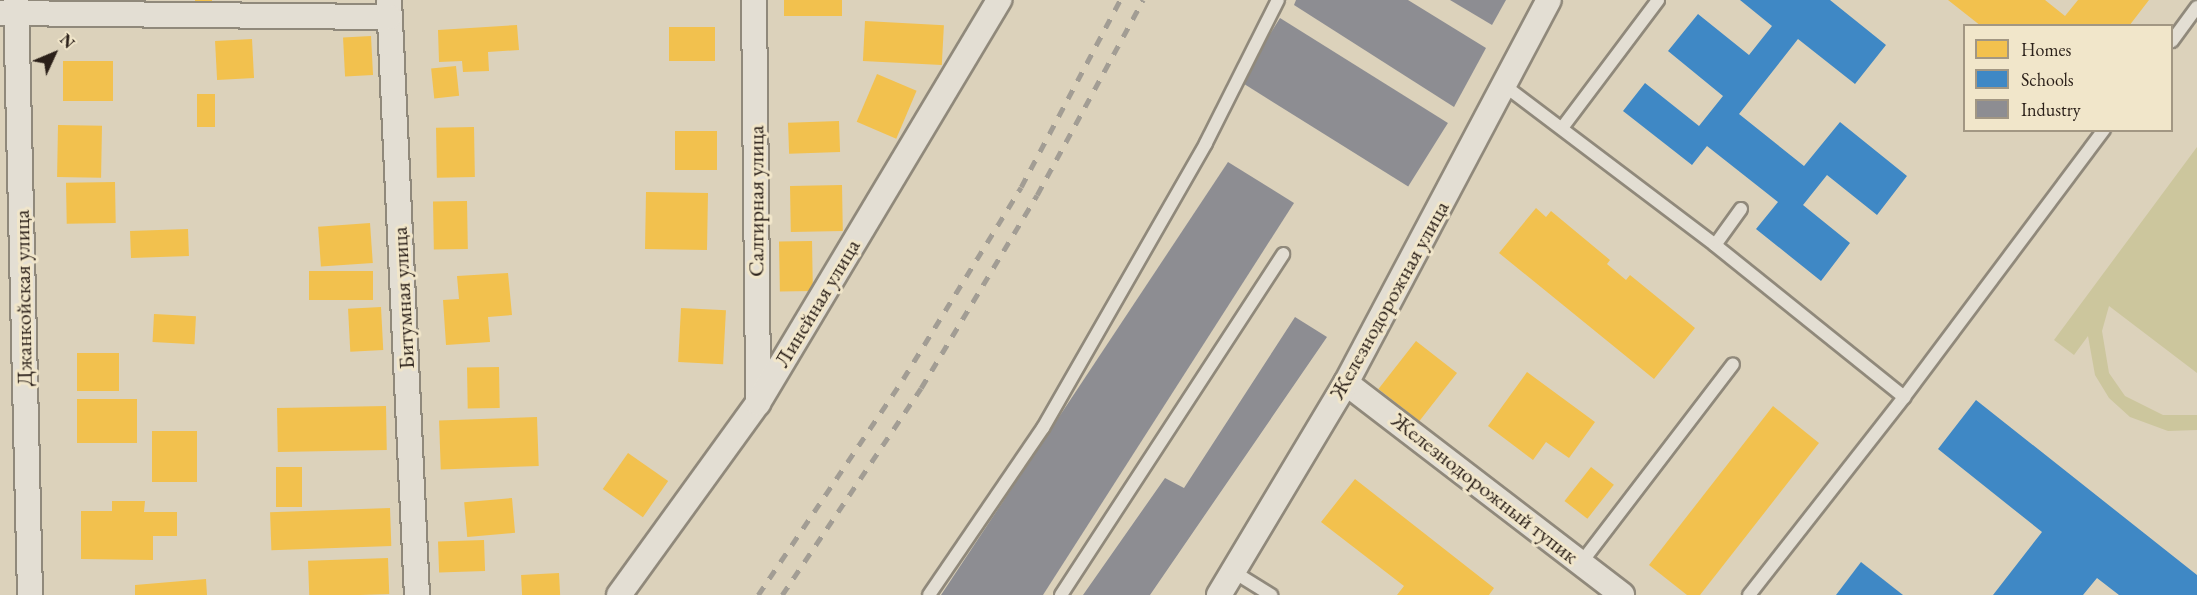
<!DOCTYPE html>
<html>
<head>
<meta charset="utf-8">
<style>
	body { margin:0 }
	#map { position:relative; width:2197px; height:595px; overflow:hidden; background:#dcd2bb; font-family:"EB Garamond",serif }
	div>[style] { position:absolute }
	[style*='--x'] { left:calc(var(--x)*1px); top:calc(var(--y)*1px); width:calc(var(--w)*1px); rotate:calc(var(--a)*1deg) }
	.green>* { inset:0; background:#ccc69d }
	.homes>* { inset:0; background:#f2c14e; transform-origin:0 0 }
	.schools>* { inset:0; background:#3f88c5 }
	.industry>* { inset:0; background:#8d8d92; transform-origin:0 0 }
	.roads { filter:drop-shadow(2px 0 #90897b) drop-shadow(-2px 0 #90897b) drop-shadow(0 2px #90897b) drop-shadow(0 -2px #90897b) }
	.service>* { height:12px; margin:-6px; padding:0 6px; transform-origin:6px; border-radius:6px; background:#e3ded3 }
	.minor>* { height:24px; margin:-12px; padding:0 12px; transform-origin:12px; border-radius:12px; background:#e3ded3 }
	.rail>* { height:4.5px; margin-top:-2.25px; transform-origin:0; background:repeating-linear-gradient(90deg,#a29d94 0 10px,transparent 0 20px) }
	span { translate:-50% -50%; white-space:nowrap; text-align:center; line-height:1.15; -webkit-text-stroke:6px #f1e6ca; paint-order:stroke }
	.street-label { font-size:22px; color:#2b2019 }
	.legend { position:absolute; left:1963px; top:24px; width:210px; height:108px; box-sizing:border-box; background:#f1e6ca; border:2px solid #a29783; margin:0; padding:8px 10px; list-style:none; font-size:18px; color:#2b2019 }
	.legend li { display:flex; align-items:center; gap:12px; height:30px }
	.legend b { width:30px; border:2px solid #a29783 }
	.north { position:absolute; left:24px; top:24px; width:60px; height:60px; -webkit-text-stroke:4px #f1e6ca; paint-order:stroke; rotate:46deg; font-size:16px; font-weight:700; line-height:24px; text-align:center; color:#2b2019 }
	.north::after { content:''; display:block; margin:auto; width:21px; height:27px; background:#2b2019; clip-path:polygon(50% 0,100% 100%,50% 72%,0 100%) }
</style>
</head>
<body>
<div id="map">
	<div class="green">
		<div style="clip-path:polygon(2197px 147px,2197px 373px,2109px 306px,2102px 331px,2109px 373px,2125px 396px,2163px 415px,2197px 415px,2197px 430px,2168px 431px,2130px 417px,2109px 398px,2095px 375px,2088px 336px,2074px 355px,2054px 340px)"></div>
	</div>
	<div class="homes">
		<div style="clip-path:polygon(195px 0,212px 0,212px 6px,195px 7px)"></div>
		<div style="left:784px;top:0;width:58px;height:16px"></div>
		<div style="clip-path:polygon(1948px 0,2045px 0,2065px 16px,2078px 0,2149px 0,2129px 26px,1981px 26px)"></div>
		<div style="left:865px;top:21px;width:79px;height:40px;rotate:3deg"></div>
		<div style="clip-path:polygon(517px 25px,519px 50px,488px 52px,489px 71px,463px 72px,462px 61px,439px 62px,438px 30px)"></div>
		<div style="left:669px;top:27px;width:46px;height:34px"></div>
		<div style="left:371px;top:36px;width:39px;height:28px;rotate:87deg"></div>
		<div style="left:252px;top:39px;width:39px;height:37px;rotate:87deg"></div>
		<div style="left:63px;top:61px;width:50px;height:40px"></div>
		<div style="left:456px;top:66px;width:30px;height:25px;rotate:84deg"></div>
		<div style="left:877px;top:74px;width:43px;height:52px;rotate:23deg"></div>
		<div style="left:197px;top:94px;width:18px;height:33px"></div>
		<div style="left:839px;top:121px;width:31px;height:51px;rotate:88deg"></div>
		<div style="left:58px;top:125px;width:44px;height:52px;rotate:1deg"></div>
		<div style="left:474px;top:127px;width:50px;height:38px;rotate:89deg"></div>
		<div style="left:717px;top:131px;width:39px;height:42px;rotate:90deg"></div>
		<div style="left:115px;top:182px;width:41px;height:49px;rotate:89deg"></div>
		<div style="left:842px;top:185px;width:46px;height:52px;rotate:89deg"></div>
		<div style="left:646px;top:192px;width:62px;height:57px;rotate:1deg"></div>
		<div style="left:467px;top:201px;width:48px;height:34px;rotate:89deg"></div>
		<div style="clip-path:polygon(1536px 208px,1546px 217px,1551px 211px,1610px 260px,1607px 264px,1626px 280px,1630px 275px,1695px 328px,1654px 379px,1499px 253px)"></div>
		<div style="left:370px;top:223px;width:40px;height:52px;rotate:86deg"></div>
		<div style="left:188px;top:229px;width:27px;height:58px;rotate:88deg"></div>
		<div style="left:812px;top:241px;width:50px;height:33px;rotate:89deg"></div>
		<div style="left:373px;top:271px;width:29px;height:64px;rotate:90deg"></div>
		<div style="clip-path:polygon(508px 273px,512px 315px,488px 317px,490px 342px,446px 345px,443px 300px,459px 299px,457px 276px)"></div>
		<div style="left:381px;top:307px;width:43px;height:33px;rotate:87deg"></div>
		<div style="left:681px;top:308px;width:45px;height:54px;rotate:3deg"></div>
		<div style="left:154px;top:314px;width:42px;height:28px;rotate:3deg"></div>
		<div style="left:1416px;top:341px;width:52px;height:61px;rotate:38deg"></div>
		<div style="left:77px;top:353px;width:42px;height:38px"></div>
		<div style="left:499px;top:367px;width:41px;height:32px;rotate:89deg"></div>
		<div style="clip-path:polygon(1527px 372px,1595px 422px,1569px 458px,1546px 442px,1533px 460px,1488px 426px)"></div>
		<div style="left:77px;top:399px;width:60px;height:44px"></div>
		<div style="left:386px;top:406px;width:44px;height:109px;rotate:89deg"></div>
		<div style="clip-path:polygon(1773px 406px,1819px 443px,1700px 595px,1687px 595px,1649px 565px)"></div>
		<div style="left:537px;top:417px;width:49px;height:98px;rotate:88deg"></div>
		<div style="left:152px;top:431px;width:45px;height:51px"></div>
		<div style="left:628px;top:453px;width:49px;height:44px;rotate:35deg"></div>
		<div style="left:276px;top:467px;width:26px;height:40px"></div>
		<div style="left:1591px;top:467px;width:29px;height:43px;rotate:38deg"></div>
		<div style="clip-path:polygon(1355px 479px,1494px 588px,1489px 595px,1397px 595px,1404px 586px,1321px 522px)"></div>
		<div style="left:512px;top:498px;width:35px;height:48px;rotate:85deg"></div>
		<div style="clip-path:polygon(112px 501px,145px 501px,144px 512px,177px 512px,177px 536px,153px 536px,153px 560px,81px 559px,81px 511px,112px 511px)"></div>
		<div style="left:390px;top:508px;width:38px;height:120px;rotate:88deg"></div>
		<div style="left:484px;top:540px;width:31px;height:46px;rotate:88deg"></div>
		<div style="left:388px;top:558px;width:36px;height:80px;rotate:88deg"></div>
		<div style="left:559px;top:573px;width:22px;height:38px;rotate:87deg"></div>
		<div style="clip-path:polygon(206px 579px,207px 595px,135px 595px,135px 585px)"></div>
	</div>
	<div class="schools">
		<div style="clip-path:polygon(1740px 0,1830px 0,1886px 45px,1855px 84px,1798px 39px,1739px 114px,1804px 166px,1840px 122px,1907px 176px,1877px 215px,1827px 175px,1803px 205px,1850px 243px,1821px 281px,1756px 229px,1778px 202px,1707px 146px,1692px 165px,1623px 111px,1645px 83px,1699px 126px,1723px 96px,1668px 51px,1698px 14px,1749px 55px,1772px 26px)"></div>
		<div style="clip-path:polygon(1976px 400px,2197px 575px,2197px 595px,2119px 595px,2097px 578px,2083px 595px,1993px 595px,2042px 532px,1938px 449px)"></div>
		<div style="clip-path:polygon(1861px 562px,1903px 595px,1836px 595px)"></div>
	</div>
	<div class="industry">
		<div style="clip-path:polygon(1296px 0,1408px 0,1486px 48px,1454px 107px,1294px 5px)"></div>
		<div style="clip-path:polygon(1450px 0,1506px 0,1492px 25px)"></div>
		<div style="left:1280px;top:18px;width:198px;height:75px;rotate:32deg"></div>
		<div style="clip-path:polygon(1228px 162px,1294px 203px,1043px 595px,941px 595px)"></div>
		<div style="clip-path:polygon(1295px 317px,1327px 337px,1150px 595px,1083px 595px,1165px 478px,1184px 488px)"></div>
	</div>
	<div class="roads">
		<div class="service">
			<div style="--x:2172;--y:41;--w:42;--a:-53.7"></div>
			<div style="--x:1505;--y:86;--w:263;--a:37.1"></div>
			<div style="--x:1562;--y:128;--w:160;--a:-53.1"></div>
			<div style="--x:1741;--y:209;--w:44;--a:125.8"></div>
			<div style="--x:1715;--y:245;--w:243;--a:38.8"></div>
			<div style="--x:1581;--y:563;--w:250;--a:-52.6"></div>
			<div style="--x:1234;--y:572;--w:44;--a:31.9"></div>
			<div style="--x:929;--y:595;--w:202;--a:-55.7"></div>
			<div style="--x:1043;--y:428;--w:328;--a:-60.2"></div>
			<div style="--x:1206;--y:143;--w:160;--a:-63.3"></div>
			<div style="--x:1061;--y:595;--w:407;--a:-56.9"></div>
			<div style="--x:1749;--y:595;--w:251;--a:-51.9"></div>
			<div style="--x:1904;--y:397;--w:334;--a:-53.2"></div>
		</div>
		<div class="minor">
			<div style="--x:16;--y:0;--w:595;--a:88.65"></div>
			<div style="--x:389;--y:0;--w:596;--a:87.31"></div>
			<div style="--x:754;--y:0;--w:403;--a:89.4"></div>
			<div style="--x:0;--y:13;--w:389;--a:0.6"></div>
			<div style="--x:1346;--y:383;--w:348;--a:37.5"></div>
			<div style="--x:619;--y:595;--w:237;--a:-54.1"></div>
			<div style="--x:758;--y:403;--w:470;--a:-59.1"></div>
			<div style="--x:1219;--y:595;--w:247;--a:-59.1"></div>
			<div style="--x:1346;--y:383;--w:433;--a:-62.1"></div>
		</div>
	</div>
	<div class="rail">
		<div style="--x:758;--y:595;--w:260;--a:-56.1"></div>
		<div style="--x:903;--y:379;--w:225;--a:-58.4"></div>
		<div style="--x:1021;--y:187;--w:212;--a:-62.1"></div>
		<div style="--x:782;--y:595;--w:249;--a:-56.1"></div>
		<div style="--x:921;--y:388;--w:225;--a:-59"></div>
		<div style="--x:1037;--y:195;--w:222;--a:-61.5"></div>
	</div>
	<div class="street-label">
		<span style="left:756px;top:201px;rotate:-90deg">Салгирная улица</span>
		<span style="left:23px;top:298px;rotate:-91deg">Джанкойская улица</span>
		<span style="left:403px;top:298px;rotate:-93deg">Битумная улица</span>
		<span style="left:1389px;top:300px;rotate:-61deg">Железнодорожная улица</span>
		<span style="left:817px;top:303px;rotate:-59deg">Линейная улица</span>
		<span style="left:1485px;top:488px;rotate:38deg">Железнодорожный тупик</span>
	</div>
	<ul class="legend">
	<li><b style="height:16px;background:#f2c14e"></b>Homes</li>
	<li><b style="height:16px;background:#3f88c5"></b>Schools</li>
	<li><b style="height:16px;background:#8d8d92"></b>Industry</li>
	</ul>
	<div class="north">N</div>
</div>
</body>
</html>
